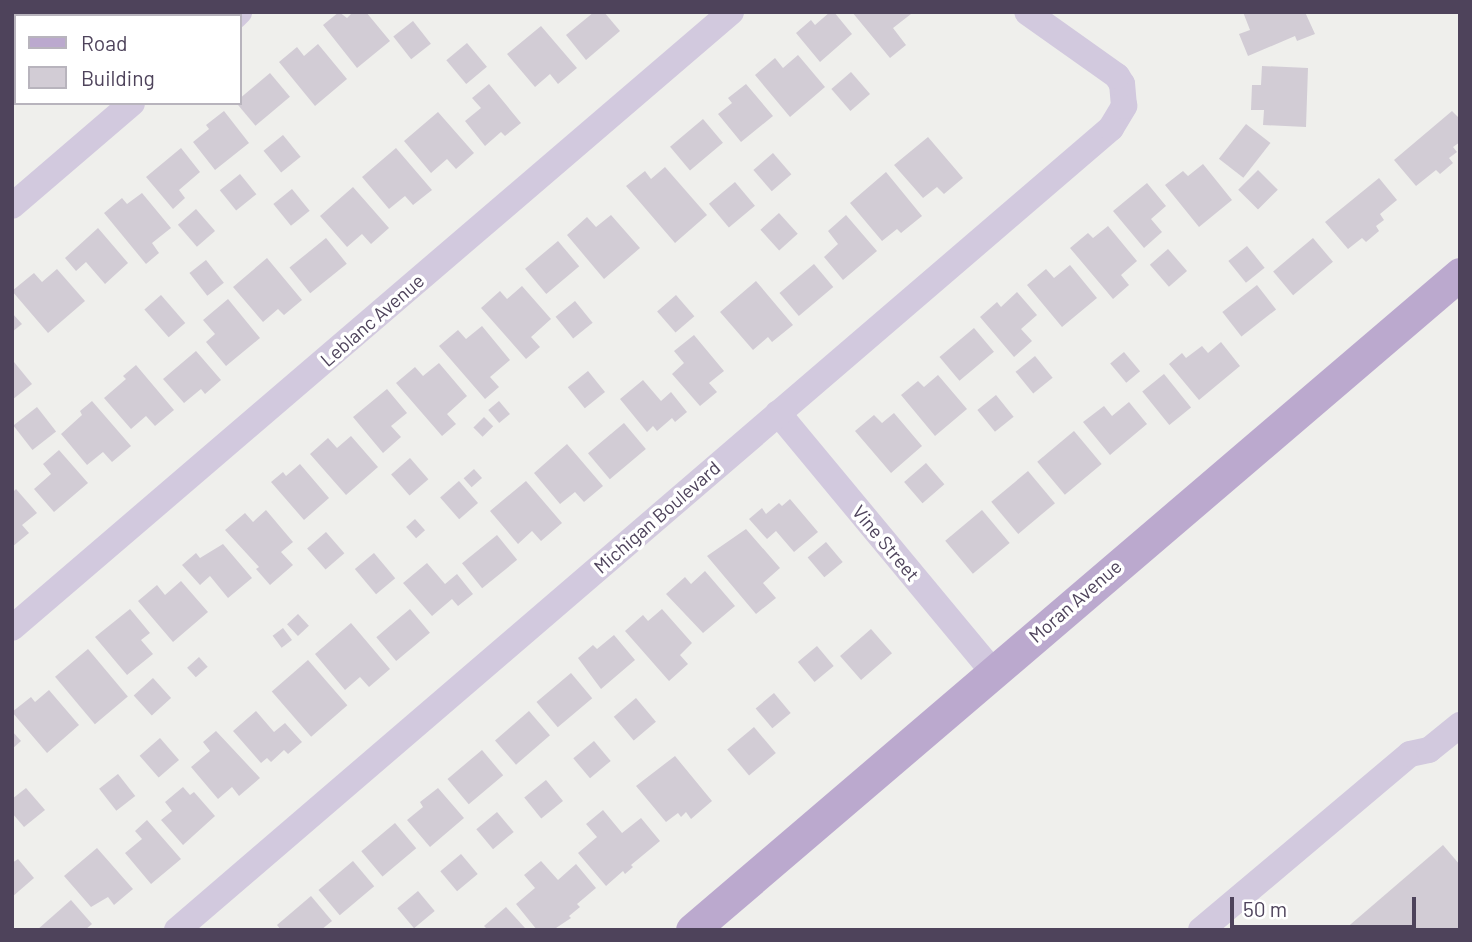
<!DOCTYPE html>
<html>
<head>
<meta charset="utf-8">
<style>
	body { margin:0 }
	#map { position:relative; width:1472px; height:942px; overflow:hidden; background:#efefec; font-family:Barlow,sans-serif }
	div>[style] { position:absolute }
	[style*='--x'] { left:calc(var(--x)*1px); top:calc(var(--y)*1px); width:calc(var(--w)*1px); rotate:calc(var(--a)*1deg) }
	.building>* { inset:0; background:#d2ccd5; transform-origin:0 0 }
	.minor>* { height:26px; margin:-13px; padding:0 13px; transform-origin:13px; border-radius:13px; background:#d2c9de }
	.major>* { height:33px; margin:-16.5px; padding:0 16.5px; transform-origin:16.5px; border-radius:16.5px; background:#bba9ce }
	span { translate:-50% -50%; white-space:nowrap; text-align:center; line-height:1.15; -webkit-text-stroke:7px #fff; paint-order:stroke }
	.street-label { font-size:19px; color:#4e435b }
	.frame { position:absolute; inset:0; border:14px solid #4e435b; pointer-events:none }
	.legend { position:absolute; left:14px; top:14px; width:228px; height:91px; box-sizing:border-box; background:#fff; border:2px solid #b8b4bd; margin:0; padding:9px 12px; list-style:none; font-size:21px; color:#4e435b }
	.legend li { display:flex; align-items:center; gap:14px; height:35px }
	.legend b { width:35px; border:2px solid #b8b4bd }
	.scale { position:absolute; left:1230px; top:897px; width:186px; height:32px; box-sizing:border-box; border:4px solid #4e435b; border-top:0; padding-left:9px; font-size:21px; line-height:24px; white-space:nowrap; color:#4e435b; -webkit-text-stroke:5px #fff; paint-order:stroke }
</style>
</head>
<body>
<div id="map">
	<div class="building">
		<div style="left:21px;top:12px;width:57px;height:4px"></div>
		<div style="clip-path:polygon(339px 12px,347px 18px,353px 12px,366px 12px,390px 41px,357px 68px,323px 25px)"></div>
		<div style="clip-path:polygon(594px 12px,604px 12px,620px 31px,586px 60px,566px 35px)"></div>
		<div style="clip-path:polygon(830px 12px,834px 12px,852px 34px,820px 62px,796px 33px,811px 20px,815px 25px)"></div>
		<div style="clip-path:polygon(852px 12px,909px 12px,911px 14px,893px 28px,906px 45px,890px 58px)"></div>
		<div style="clip-path:polygon(1243px 12px,1305px 12px,1315px 34px,1297px 41px,1295px 36px,1248px 56px,1239px 34px,1250px 30px)"></div>
		<div style="left:413px;top:21px;width:29px;height:25px;rotate:52deg"></div>
		<div style="clip-path:polygon(541px 26px,577px 68px,558px 84px,550px 74px,535px 87px,507px 54px)"></div>
		<div style="left:467px;top:43px;width:31px;height:27px;rotate:50deg"></div>
		<div style="clip-path:polygon(318px 44px,347px 79px,315px 106px,279px 62px,297px 47px,304px 56px)"></div>
		<div style="clip-path:polygon(798px 55px,825px 87px,790px 117px,755px 75px,775px 58px,783px 68px)"></div>
		<div style="clip-path:polygon(1262px 66px,1308px 68px,1306px 127px,1263px 125px,1264px 110px,1251px 110px,1252px 85px,1261px 85px)"></div>
		<div style="left:851px;top:72px;width:29px;height:26px;rotate:49deg"></div>
		<div style="left:270px;top:73px;width:31px;height:45px;rotate:50deg"></div>
		<div style="clip-path:polygon(489px 84px,521px 123px,505px 136px,501px 132px,485px 146px,465px 121px,481px 108px,472px 98px)"></div>
		<div style="clip-path:polygon(746px 84px,773px 116px,741px 142px,718px 114px,732px 103px,728px 98px)"></div>
		<div style="clip-path:polygon(224px 111px,249px 143px,215px 170px,193px 142px,209px 129px,206px 125px)"></div>
		<div style="clip-path:polygon(1452px 111px,1460px 119px,1460px 142px,1453px 147px,1457px 152px,1449px 158px,1453px 163px,1440px 174px,1436px 170px,1416px 186px,1394px 160px)"></div>
		<div style="clip-path:polygon(438px 112px,474px 153px,456px 169px,447px 159px,431px 173px,404px 141px)"></div>
		<div style="left:703px;top:119px;width:31px;height:43px;rotate:50deg"></div>
		<div style="left:1246px;top:124px;width:31px;height:44px;rotate:38deg"></div>
		<div style="left:283px;top:135px;width:28px;height:25px;rotate:51deg"></div>
		<div style="clip-path:polygon(928px 137px,963px 178px,944px 194px,937px 187px,923px 198px,894px 165px)"></div>
		<div style="clip-path:polygon(181px 148px,200px 172px,179px 190px,185px 198px,173px 209px,146px 177px)"></div>
		<div style="clip-path:polygon(396px 148px,432px 190px,413px 205px,405px 196px,389px 209px,362px 177px)"></div>
		<div style="left:773px;top:153px;width:28px;height:26px;rotate:49deg"></div>
		<div style="clip-path:polygon(1203px 164px,1232px 200px,1199px 227px,1165px 185px,1183px 171px,1188px 176px)"></div>
		<div style="clip-path:polygon(665px 167px,707px 215px,675px 243px,626px 186px,645px 171px,651px 179px)"></div>
		<div style="left:1258px;top:170px;width:28px;height:28px;rotate:45deg"></div>
		<div style="clip-path:polygon(886px 172px,922px 216px,901px 233px,897px 229px,882px 241px,850px 203px)"></div>
		<div style="left:240px;top:174px;width:26px;height:26px;rotate:51deg"></div>
		<div style="clip-path:polygon(1379px 178px,1397px 200px,1380px 214px,1384px 220px,1376px 226px,1379px 231px,1366px 242px,1362px 238px,1348px 249px,1325px 222px)"></div>
		<div style="left:735px;top:182px;width:31px;height:34px;rotate:50deg"></div>
		<div style="clip-path:polygon(1147px 183px,1166px 206px,1151px 219px,1162px 232px,1144px 248px,1113px 211px)"></div>
		<div style="clip-path:polygon(353px 187px,389px 228px,371px 244px,362px 234px,347px 247px,320px 216px)"></div>
		<div style="left:292px;top:189px;width:28px;height:24px;rotate:51deg"></div>
		<div style="clip-path:polygon(142px 193px,171px 228px,152px 243px,159px 253px,146px 264px,104px 213px,122px 198px,127px 204px)"></div>
		<div style="left:196px;top:209px;width:29px;height:24px;rotate:49deg"></div>
		<div style="left:779px;top:213px;width:28px;height:25px;rotate:48deg"></div>
		<div style="clip-path:polygon(611px 215px,640px 248px,604px 279px,567px 235px,587px 217px,596px 227px)"></div>
		<div style="clip-path:polygon(846px 215px,877px 251px,843px 280px,824px 257px,838px 244px,828px 231px)"></div>
		<div style="clip-path:polygon(1108px 226px,1137px 261px,1121px 275px,1129px 285px,1113px 299px,1070px 248px,1088px 233px,1093px 238px)"></div>
		<div style="clip-path:polygon(98px 228px,128px 263px,105px 284px,86px 262px,76px 271px,65px 258px)"></div>
		<div style="left:326px;top:238px;width:33px;height:47px;rotate:51deg"></div>
		<div style="left:1313px;top:238px;width:31px;height:52px;rotate:50deg"></div>
		<div style="left:558px;top:241px;width:33px;height:43px;rotate:50deg"></div>
		<div style="left:1247px;top:246px;width:28px;height:24px;rotate:51deg"></div>
		<div style="left:1168px;top:249px;width:29px;height:24px;rotate:49deg"></div>
		<div style="clip-path:polygon(267px 258px,302px 300px,284px 315px,278px 309px,263px 322px,233px 287px)"></div>
		<div style="left:206px;top:260px;width:29px;height:21px;rotate:52deg"></div>
		<div style="left:814px;top:264px;width:30px;height:45px;rotate:50deg"></div>
		<div style="clip-path:polygon(1070px 265px,1097px 298px,1062px 327px,1027px 285px,1046px 269px,1054px 278px)"></div>
		<div style="clip-path:polygon(57px 269px,85px 301px,48px 333px,12px 291px,34px 273px,42px 282px)"></div>
		<div style="clip-path:polygon(756px 281px,793px 325px,772px 342px,768px 337px,753px 350px,720px 312px)"></div>
		<div style="left:1257px;top:285px;width:31px;height:44px;rotate:52deg"></div>
		<div style="clip-path:polygon(522px 286px,551px 319px,531px 337px,540px 347px,526px 359px,481px 308px,500px 291px,507px 299px)"></div>
		<div style="clip-path:polygon(1017px 292px,1037px 315px,1021px 329px,1032px 341px,1014px 357px,980px 317px,997px 302px,1001px 307px)"></div>
		<div style="left:161px;top:295px;width:37px;height:22px;rotate:49deg"></div>
		<div style="left:676px;top:295px;width:28px;height:25px;rotate:49deg"></div>
		<div style="clip-path:polygon(228px 299px,260px 338px,226px 366px,206px 342px,215px 334px,203px 320px)"></div>
		<div style="left:575px;top:301px;width:28px;height:25px;rotate:51deg"></div>
		<div style="clip-path:polygon(12px 313px,22px 324px,12px 332px)"></div>
		<div style="clip-path:polygon(482px 326px,510px 360px,490px 377px,499px 387px,485px 399px,439px 346px,458px 330px,466px 339px)"></div>
		<div style="left:974px;top:328px;width:31px;height:45px;rotate:50deg"></div>
		<div style="clip-path:polygon(694px 335px,724px 371px,709px 383px,717px 392px,700px 406px,672px 374px,684px 363px,674px 351px)"></div>
		<div style="clip-path:polygon(1221px 342px,1240px 366px,1199px 400px,1169px 364px,1182px 353px,1186px 358px,1202px 346px,1208px 353px)"></div>
		<div style="clip-path:polygon(196px 351px,221px 380px,205px 394px,201px 389px,184px 403px,163px 379px)"></div>
		<div style="left:1124px;top:352px;width:25px;height:18px;rotate:50deg"></div>
		<div style="left:1035px;top:356px;width:28px;height:25px;rotate:51deg"></div>
		<div style="clip-path:polygon(14px 362px,32px 384px,12px 400px,12px 363px)"></div>
		<div style="clip-path:polygon(439px 363px,467px 396px,447px 414px,456px 424px,442px 436px,396px 383px,415px 367px,423px 376px)"></div>
		<div style="clip-path:polygon(136px 365px,174px 410px,155px 426px,146px 416px,131px 429px,104px 398px,126px 379px,123px 376px)"></div>
		<div style="left:588px;top:371px;width:27px;height:26px;rotate:51deg"></div>
		<div style="left:1164px;top:374px;width:43px;height:28px;rotate:51deg"></div>
		<div style="clip-path:polygon(938px 375px,967px 409px,935px 436px,901px 395px,918px 381px,924px 387px)"></div>
		<div style="clip-path:polygon(643px 380px,661px 401px,671px 392px,687px 412px,675px 422px,672px 418px,657px 431px,653px 426px,647px 432px,620px 399px)"></div>
		<div style="clip-path:polygon(387px 389px,407px 413px,391px 426px,401px 437px,383px 453px,353px 417px)"></div>
		<div style="left:996px;top:395px;width:28px;height:24px;rotate:51deg"></div>
		<div style="clip-path:polygon(92px 401px,131px 446px,112px 462px,103px 452px,87px 465px,61px 434px,82px 415px,80px 411px)"></div>
		<div style="left:499px;top:401px;width:17px;height:14px;rotate:50deg"></div>
		<div style="clip-path:polygon(1129px 402px,1147px 424px,1110px 455px,1083px 422px,1104px 406px,1112px 416px)"></div>
		<div style="left:37px;top:407px;width:31px;height:30px;rotate:52deg"></div>
		<div style="clip-path:polygon(894px 413px,922px 446px,891px 473px,855px 431px,874px 415px,882px 423px)"></div>
		<div style="left:484px;top:417px;width:13px;height:15px;rotate:45deg"></div>
		<div style="left:624px;top:423px;width:34px;height:47px;rotate:50deg"></div>
		<div style="left:1074px;top:431px;width:43px;height:48px;rotate:50deg"></div>
		<div style="clip-path:polygon(351px 436px,378px 467px,346px 495px,310px 454px,328px 438px,337px 448px)"></div>
		<div style="clip-path:polygon(567px 444px,603px 486px,584px 502px,575px 492px,560px 504px,534px 473px)"></div>
		<div style="clip-path:polygon(59px 450px,88px 483px,54px 512px,34px 489px,51px 474px,43px 464px)"></div>
		<div style="left:410px;top:458px;width:28px;height:25px;rotate:49deg"></div>
		<div style="left:926px;top:463px;width:28px;height:29px;rotate:49deg"></div>
		<div style="clip-path:polygon(300px 464px,329px 498px,304px 520px,271px 482px,283px 472px,286px 476px)"></div>
		<div style="left:474px;top:469px;width:12px;height:14px;rotate:48deg"></div>
		<div style="left:1028px;top:471px;width:42px;height:48px;rotate:50deg"></div>
		<div style="left:459px;top:481px;width:29px;height:25px;rotate:49deg"></div>
		<div style="clip-path:polygon(526px 481px,562px 523px,541px 541px,532px 531px,518px 544px,490px 511px)"></div>
		<div style="clip-path:polygon(16px 489px,37px 513px,22px 525px,29px 533px,12px 547px,12px 493px)"></div>
		<div style="clip-path:polygon(790px 499px,818px 532px,794px 552px,776px 531px,767px 539px,749px 519px,762px 508px,766px 514px,779px 503px,782px 506px)"></div>
		<div style="clip-path:polygon(266px 510px,293px 542px,281px 552px,293px 565px,270px 585px,256px 569px,259px 567px,225px 530px,245px 513px,253px 522px)"></div>
		<div style="left:982px;top:510px;width:43px;height:48px;rotate:50deg"></div>
		<div style="left:415px;top:519px;width:15px;height:12px;rotate:48deg"></div>
		<div style="clip-path:polygon(746px 529px,780px 568px,763px 583px,776px 598px,756px 614px,707px 556px)"></div>
		<div style="left:326px;top:532px;width:28px;height:25px;rotate:49deg"></div>
		<div style="left:497px;top:535px;width:32px;height:45px;rotate:51deg"></div>
		<div style="left:826px;top:542px;width:26px;height:24px;rotate:50deg"></div>
		<div style="clip-path:polygon(223px 544px,252px 578px,228px 598px,210px 576px,200px 585px,182px 565px,196px 553px,200px 558px)"></div>
		<div style="left:374px;top:553px;width:33px;height:25px;rotate:50deg"></div>
		<div style="clip-path:polygon(427px 563px,445px 584px,457px 574px,473px 594px,458px 606px,452px 599px,432px 616px,403px 583px)"></div>
		<div style="clip-path:polygon(705px 571px,735px 606px,703px 633px,666px 594px,685px 577px,691px 584px)"></div>
		<div style="clip-path:polygon(181px 581px,208px 612px,173px 642px,138px 601px,157px 585px,165px 595px)"></div>
		<div style="clip-path:polygon(130px 609px,150px 633px,141px 640px,153px 654px,127px 675px,95px 637px)"></div>
		<div style="left:410px;top:609px;width:31px;height:44px;rotate:50deg"></div>
		<div style="clip-path:polygon(662px 609px,692px 643px,680px 655px,688px 664px,669px 681px,625px 631px,643px 615px,648px 621px)"></div>
		<div style="left:298px;top:614px;width:16px;height:15px;rotate:47deg"></div>
		<div style="clip-path:polygon(351px 623px,390px 669px,369px 687px,360px 677px,345px 690px,315px 654px)"></div>
		<div style="left:283px;top:628px;width:15px;height:13px;rotate:53deg"></div>
		<div style="left:871px;top:629px;width:32px;height:41px;rotate:49deg"></div>
		<div style="clip-path:polygon(614px 635px,635px 660px,601px 689px,578px 658px,593px 645px,597px 649px)"></div>
		<div style="left:817px;top:646px;width:26px;height:25px;rotate:50deg"></div>
		<div style="left:88px;top:649px;width:62px;height:43px;rotate:50deg"></div>
		<div style="left:199px;top:657px;width:13px;height:16px;rotate:48deg"></div>
		<div style="left:308px;top:660px;width:60px;height:48px;rotate:49deg"></div>
		<div style="left:571px;top:673px;width:33px;height:45px;rotate:50deg"></div>
		<div style="left:153px;top:678px;width:27px;height:26px;rotate:48deg"></div>
		<div style="clip-path:polygon(49px 690px,79px 725px,47px 753px,12px 712px,31px 697px,35px 702px)"></div>
		<div style="left:774px;top:693px;width:26px;height:24px;rotate:50deg"></div>
		<div style="left:636px;top:698px;width:31px;height:29px;rotate:50deg"></div>
		<div style="clip-path:polygon(256px 711px,274px 732px,285px 723px,302px 742px,288px 754px,284px 750px,271px 762px,267px 758px,261px 763px,233px 731px)"></div>
		<div style="left:529px;top:711px;width:32px;height:45px;rotate:49deg"></div>
		<div style="left:754px;top:727px;width:34px;height:35px;rotate:50deg"></div>
		<div style="clip-path:polygon(12px 731px,21px 741px,12px 749px)"></div>
		<div style="clip-path:polygon(216px 731px,260px 778px,239px 796px,232px 787px,218px 799px,191px 767px,210px 751px,203px 742px)"></div>
		<div style="left:160px;top:738px;width:29px;height:27px;rotate:49deg"></div>
		<div style="left:594px;top:741px;width:26px;height:27px;rotate:50deg"></div>
		<div style="left:482px;top:750px;width:33px;height:45px;rotate:50deg"></div>
		<div style="clip-path:polygon(675px 756px,712px 801px,691px 819px,686px 812px,681px 817px,678px 813px,666px 822px,636px 786px)"></div>
		<div style="left:118px;top:774px;width:28px;height:24px;rotate:52deg"></div>
		<div style="left:546px;top:780px;width:27px;height:28px;rotate:51deg"></div>
		<div style="clip-path:polygon(183px 787px,190px 795px,194px 792px,215px 816px,183px 845px,161px 820px,172px 811px,165px 802px)"></div>
		<div style="clip-path:polygon(26px 788px,45px 810px,24px 827px,12px 813px,12px 799px)"></div>
		<div style="clip-path:polygon(438px 788px,464px 818px,430px 847px,407px 820px,423px 807px,420px 802px)"></div>
		<div style="clip-path:polygon(603px 810px,622px 833px,641px 818px,660px 841px,631px 865px,633px 867px,625px 874px,623px 871px,606px 886px,578px 853px,597px 837px,586px 824px)"></div>
		<div style="left:497px;top:812px;width:26px;height:27px;rotate:50deg"></div>
		<div style="clip-path:polygon(147px 820px,181px 859px,151px 884px,125px 853px,142px 839px,135px 831px)"></div>
		<div style="left:395px;top:823px;width:33px;height:44px;rotate:50deg"></div>
		<div style="clip-path:polygon(1443px 845px,1460px 865px,1460px 930px,1344px 930px)"></div>
		<div style="clip-path:polygon(97px 848px,133px 889px,114px 905px,108px 897px,91px 907px,64px 876px)"></div>
		<div style="left:461px;top:854px;width:26px;height:27px;rotate:50deg"></div>
		<div style="clip-path:polygon(18px 859px,34px 878px,12px 897px,12px 863px)"></div>
		<div style="left:353px;top:861px;width:33px;height:45px;rotate:50deg"></div>
		<div style="clip-path:polygon(541px 861px,558px 880px,576px 864px,596px 888px,577px 904px,580px 907px,569px 916px,571px 918px,553px 930px,537px 930px,516px 904px,535px 888px,524px 875px)"></div>
		<div style="left:418px;top:891px;width:26px;height:27px;rotate:50deg"></div>
		<div style="clip-path:polygon(311px 896px,332px 921px,321px 930px,281px 930px,277px 925px)"></div>
		<div style="clip-path:polygon(71px 900px,92px 924px,85px 930px,37px 930px)"></div>
		<div style="clip-path:polygon(506px 907px,525px 928px,488px 930px,484px 926px)"></div>
	</div>
	<div class="minor">
		<div style="--x:171;--y:12;--w:5;--a:53"></div>
		<div style="--x:235;--y:16;--w:6;--a:-45"></div>
		<div style="--x:12;--y:206;--w:158;--a:-40.6"></div>
		<div style="--x:778;--y:413;--w:337;--a:50.3"></div>
		<div style="--x:12;--y:628;--w:947;--a:-40.59"></div>
		<div style="--x:177;--y:930;--w:1231;--a:-40.65"></div>
		<div style="--x:1111;--y:128;--w:26;--a:-59"></div>
		<div style="--x:1124;--y:106;--w:22;--a:-95"></div>
		<div style="--x:1122;--y:84;--w:9;--a:-122"></div>
		<div style="--x:1117;--y:76;--w:110;--a:-144.6"></div>
		<div style="--x:1201;--y:930;--w:273;--a:-40.1"></div>
		<div style="--x:1410;--y:754;--w:19;--a:-12"></div>
		<div style="--x:1429;--y:750;--w:40;--a:-39"></div>
	</div>
	<div class="major">
		<div style="--x:692;--y:930;--w:1010;--a:-40.5"></div>
	</div>
	<div class="street-label">
		<span style="left:372px;top:320px;rotate:-41deg">Leblanc Avenue</span>
		<span style="left:657px;top:517px;rotate:-41deg">Michigan Boulevard</span>
		<span style="left:886px;top:543px;rotate:50deg">Vine Street</span>
		<span style="left:1075px;top:601px;rotate:-41deg">Moran Avenue</span>
	</div>
	<div class="frame"></div>
	<ul class="legend">
	<li><b style="height:9px;background:#bba9ce"></b>Road</li>
	<li><b style="height:19px;background:#d2ccd5"></b>Building</li>
	</ul>
	<div class="scale">50 m</div>
</div>
</body>
</html>
